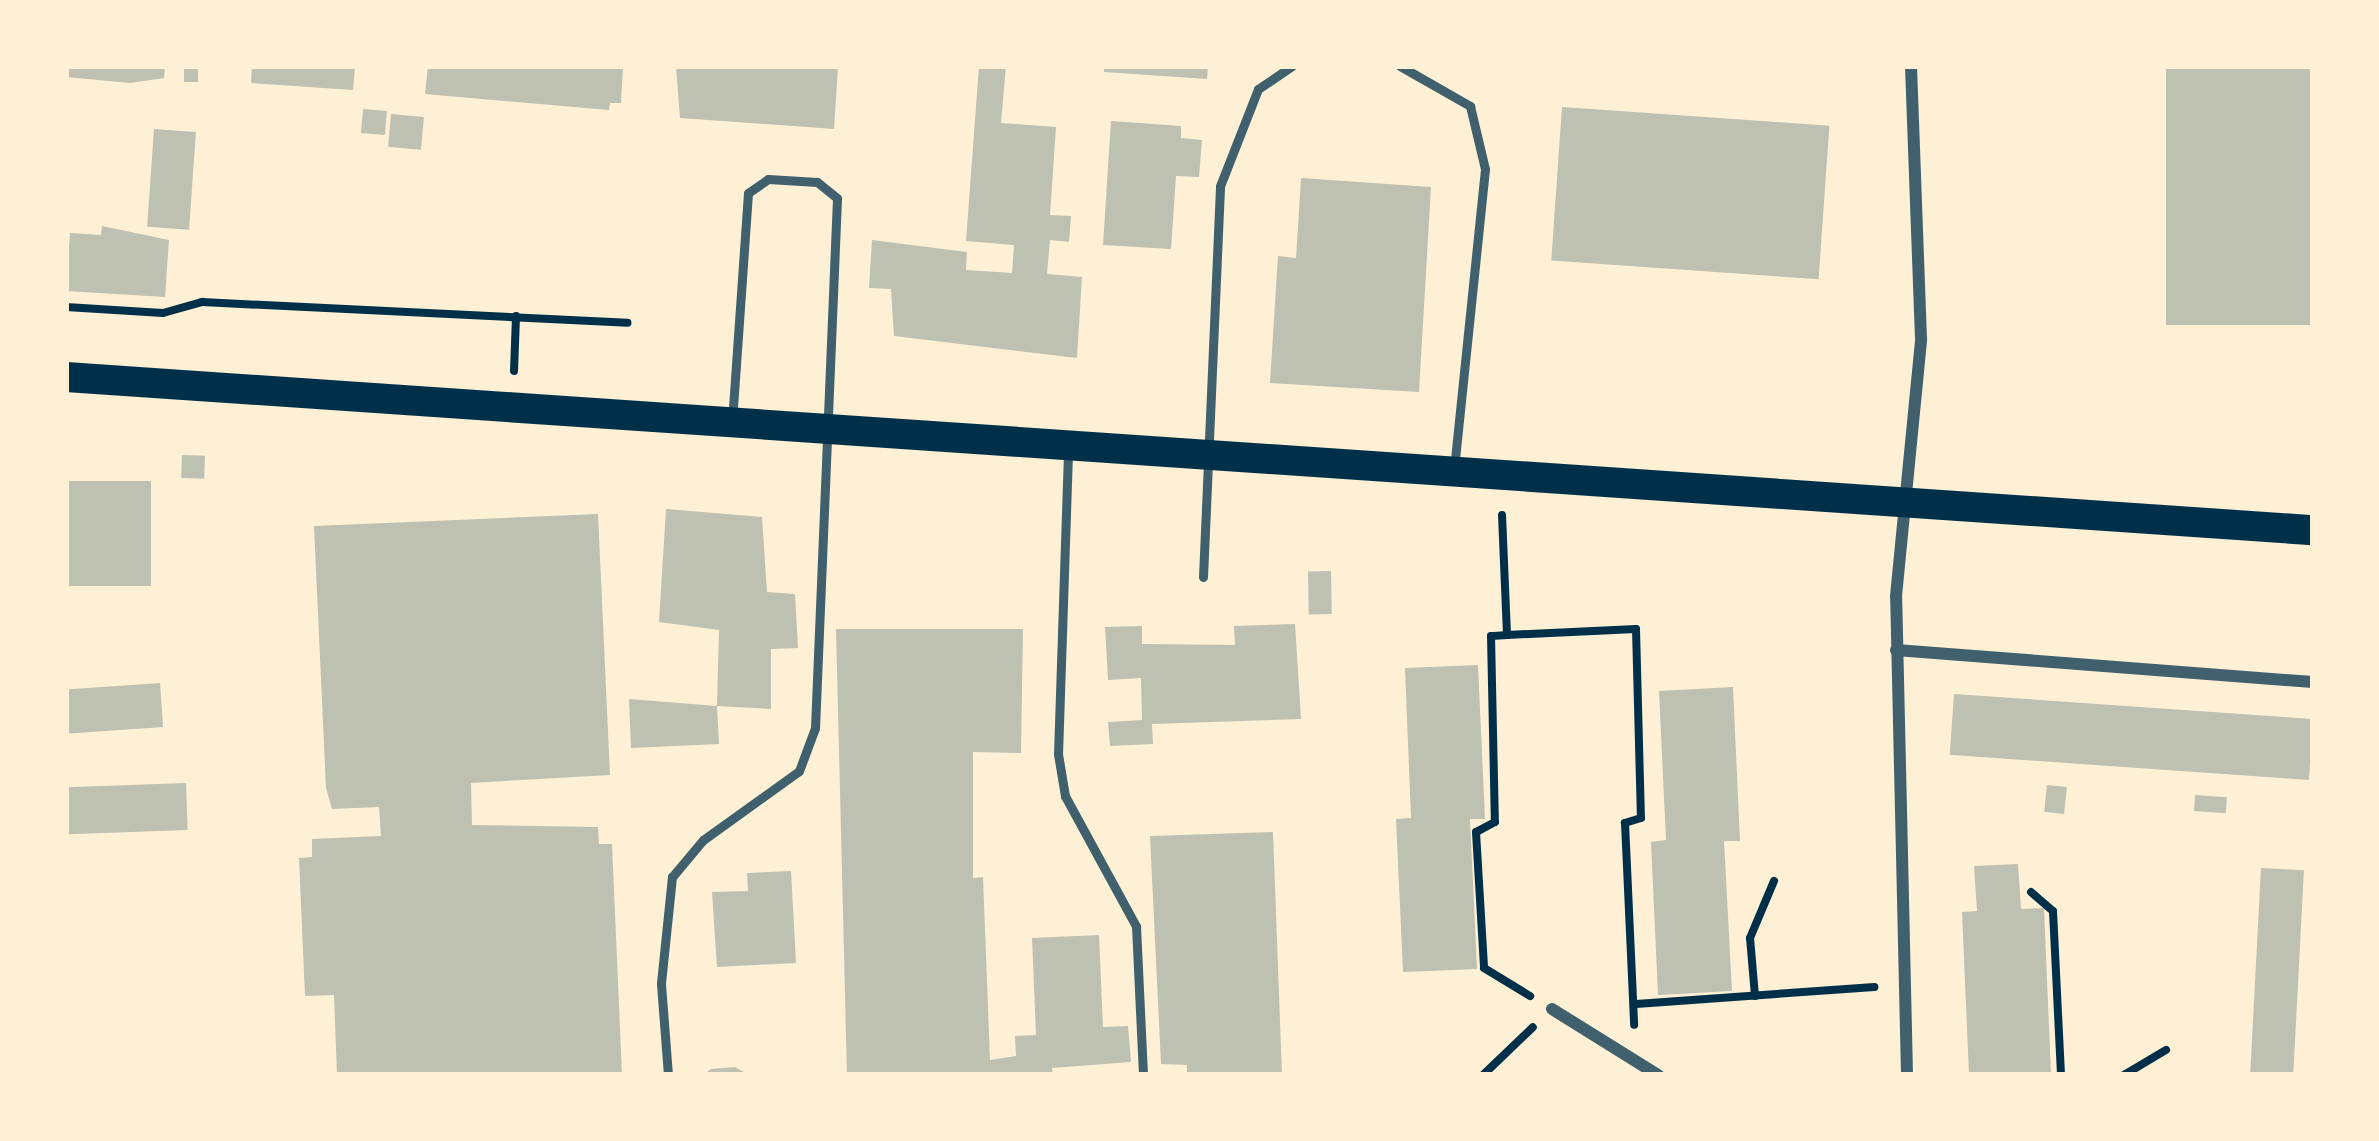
<!DOCTYPE html>
<html>
<head>
<meta charset="utf-8">
<style>
	body { margin:0 }
	#map { position:relative; width:2379px; height:1141px; overflow:hidden; background:#fdf0d5; font-family:Barlow,sans-serif }
	div>[style] { position:absolute }
	[style*='--x'] { left:calc(var(--x)*1px); top:calc(var(--y)*1px); width:calc(var(--w)*1px); rotate:calc(var(--a)*1deg) }
	.building>* { inset:0; background:#bec0b2; transform-origin:0 0 }
	.path>* { height:8px; margin:-4px; padding:0 4px; transform-origin:4px; border-radius:4px; background:#003049 }
	.service>* { height:9px; margin:-4.5px; padding:0 4.5px; transform-origin:4.5px; border-radius:4.5px; background:#3f606c }
	.minor>* { height:12px; margin:-6px; padding:0 6px; transform-origin:6px; border-radius:6px; background:#3f606c }
	.primary>* { height:30px; margin:-15px; padding:0 15px; transform-origin:15px; border-radius:15px; background:#003049 }
	span { translate:-50% -50%; white-space:nowrap; text-align:center; line-height:1.15; -webkit-text-stroke:9px #fdf0d5; paint-order:stroke }
	.frame { position:absolute; inset:0; border:69px solid #fdf0d5; pointer-events:none }
</style>
</head>
<body>
<div id="map">
	<div class="building">
		<div style="clip-path:polygon(66px 66px,165px 66px,164px 78px,130px 83px,66px 77px)"></div>
		<div style="left:184px;top:66px;width:14px;height:16px"></div>
		<div style="clip-path:polygon(252px 66px,355px 66px,353px 90px,251px 83px)"></div>
		<div style="clip-path:polygon(428px 66px,614px 66px,623px 69px,621px 103px,610px 103px,609px 110px,425px 94px)"></div>
		<div style="clip-path:polygon(676px 66px,838px 66px,834px 129px,680px 118px)"></div>
		<div style="clip-path:polygon(979px 66px,1006px 66px,1001px 123px,1056px 127px,1050px 215px,1071px 216px,1069px 242px,1050px 240px,1047px 274px,1082px 277px,1077px 358px,894px 336px,891px 289px,869px 288px,872px 240px,967px 252px,966px 270px,1012px 273px,1014px 245px,966px 241px)"></div>
		<div style="clip-path:polygon(1104px 66px,1208px 66px,1207px 79px,1104px 72px)"></div>
		<div style="left:2166px;top:66px;width:147px;height:259px"></div>
		<div style="left:1562px;top:107px;width:268px;height:154px;rotate:4deg"></div>
		<div style="left:363px;top:109px;width:24px;height:24px;rotate:5deg"></div>
		<div style="left:391px;top:114px;width:33px;height:33px;rotate:5deg"></div>
		<div style="clip-path:polygon(1111px 121px,1181px 126px,1181px 138px,1202px 140px,1199px 177px,1176px 176px,1171px 249px,1103px 245px)"></div>
		<div style="left:154px;top:129px;width:42px;height:98px;rotate:4deg"></div>
		<div style="clip-path:polygon(1301px 178px,1431px 187px,1419px 392px,1270px 383px,1278px 256px,1296px 258px)"></div>
		<div style="clip-path:polygon(102px 226px,169px 240px,165px 297px,66px 291px,70px 233px,101px 235px)"></div>
		<div style="left:182px;top:455px;width:23px;height:23px;rotate:2deg"></div>
		<div style="left:66px;top:481px;width:85px;height:105px"></div>
		<div style="clip-path:polygon(666px 509px,762px 517px,767px 592px,795px 594px,798px 648px,771px 649px,771px 709px,717px 706px,719px 630px,659px 622px)"></div>
		<div style="clip-path:polygon(598px 514px,610px 775px,471px 783px,472px 825px,598px 827px,599px 844px,612px 844px,622px 1075px,337px 1075px,334px 995px,305px 996px,299px 858px,312px 857px,312px 839px,381px 836px,379px 807px,332px 809px,326px 788px,314px 526px)"></div>
		<div style="left:1331px;top:571px;width:43px;height:23px;rotate:89deg"></div>
		<div style="clip-path:polygon(1295px 624px,1301px 719px,1152px 724px,1153px 744px,1110px 746px,1108px 722px,1142px 720px,1141px 678px,1108px 680px,1105px 627px,1142px 626px,1142px 644px,1235px 645px,1234px 626px)"></div>
		<div style="clip-path:polygon(836px 629px,1023px 629px,1021px 753px,973px 752px,973px 878px,983px 877px,990px 1060px,1016px 1056px,1015px 1036px,1036px 1035px,1032px 938px,1099px 935px,1103px 1027px,1128px 1026px,1131px 1062px,1052px 1068px,1053px 1075px,847px 1075px)"></div>
		<div style="clip-path:polygon(1478px 665px,1485px 819px,1470px 819px,1477px 969px,1403px 972px,1396px 819px,1411px 818px,1405px 668px)"></div>
		<div style="left:160px;top:683px;width:44px;height:94px;rotate:86deg"></div>
		<div style="clip-path:polygon(1733px 687px,1740px 841px,1724px 841px,1732px 991px,1658px 995px,1651px 842px,1666px 840px,1659px 691px)"></div>
		<div style="left:1954px;top:694px;width:360px;height:61px;rotate:4deg"></div>
		<div style="clip-path:polygon(629px 699px,717px 706px,719px 744px,631px 748px)"></div>
		<div style="left:186px;top:783px;width:47px;height:120px;rotate:88deg"></div>
		<div style="left:2047px;top:785px;width:20px;height:27px;rotate:6deg"></div>
		<div style="left:2195px;top:795px;width:32px;height:16px;rotate:4deg"></div>
		<div style="clip-path:polygon(1273px 832px,1282px 1075px,1187px 1075px,1187px 1065px,1161px 1064px,1150px 836px)"></div>
		<div style="clip-path:polygon(2018px 864px,2021px 909px,2044px 908px,2051px 1075px,1969px 1075px,1962px 912px,1977px 911px,1974px 866px)"></div>
		<div style="left:2261px;top:868px;width:43px;height:207px;rotate:3deg"></div>
		<div style="clip-path:polygon(791px 871px,796px 963px,717px 967px,712px 892px,748px 891px,747px 873px)"></div>
		<div style="clip-path:polygon(735px 1067px,749px 1075px,703px 1075px,711px 1069px)"></div>
	</div>
	<div class="path">
		<div style="--x:66;--y:307;--w:97;--a:3.5"></div>
		<div style="--x:163;--y:313;--w:41;--a:-15.8"></div>
		<div style="--x:202;--y:302;--w:426;--a:2.8"></div>
		<div style="--x:514;--y:371;--w:55;--a:-87.9"></div>
		<div style="--x:1502;--y:515;--w:120;--a:87.6"></div>
		<div style="--x:1507;--y:635;--w:129;--a:-2.7"></div>
		<div style="--x:1636;--y:629;--w:189;--a:88.5"></div>
		<div style="--x:1641;--y:818;--w:17;--a:163"></div>
		<div style="--x:1625;--y:823;--w:202;--a:87.4"></div>
		<div style="--x:1507;--y:635;--w:16;--a:176"></div>
		<div style="--x:1491;--y:636;--w:186;--a:88.8"></div>
		<div style="--x:1495;--y:822;--w:21;--a:152"></div>
		<div style="--x:1476;--y:832;--w:136;--a:86.6"></div>
		<div style="--x:1484;--y:968;--w:54;--a:31.3"></div>
		<div style="--x:2031;--y:892;--w:29;--a:41"></div>
		<div style="--x:2053;--y:911;--w:164;--a:87.2"></div>
		<div style="--x:1755;--y:996;--w:58;--a:-94.9"></div>
		<div style="--x:1750;--y:938;--w:62;--a:-67.2"></div>
		<div style="--x:1636;--y:1004;--w:239;--a:-4.1"></div>
		<div style="--x:1483;--y:1075;--w:69;--a:-43.8"></div>
		<div style="--x:2124;--y:1075;--w:49;--a:-30.8"></div>
	</div>
	<div class="service">
		<div style="--x:1400;--y:66;--w:81;--a:29.7"></div>
		<div style="--x:1470;--y:106;--w:65;--a:76.6"></div>
		<div style="--x:1485;--y:169;--w:301;--a:95.9"></div>
		<div style="--x:1068;--y:453;--w:301;--a:91.9"></div>
		<div style="--x:1058;--y:754;--w:43;--a:80.5"></div>
		<div style="--x:1065;--y:796;--w:148;--a:61.4"></div>
		<div style="--x:1136;--y:926;--w:149;--a:87.3"></div>
		<div style="--x:1203;--y:577;--w:391;--a:-87.5"></div>
		<div style="--x:1220;--y:186;--w:104;--a:-68.6"></div>
		<div style="--x:1258;--y:89;--w:41;--a:-34.1"></div>
		<div style="--x:668;--y:1075;--w:92;--a:-94.4"></div>
		<div style="--x:661;--y:983;--w:107;--a:-84.1"></div>
		<div style="--x:672;--y:877;--w:48;--a:-50"></div>
		<div style="--x:703;--y:840;--w:118;--a:-35.7"></div>
		<div style="--x:799;--y:771;--w:46;--a:-69.6"></div>
		<div style="--x:815;--y:728;--w:530;--a:-87.62"></div>
		<div style="--x:837;--y:198;--w:26;--a:-141"></div>
		<div style="--x:817;--y:182;--w:49;--a:-176.5"></div>
		<div style="--x:768;--y:179;--w:24;--a:145"></div>
		<div style="--x:748;--y:193;--w:228;--a:94"></div>
	</div>
	<div class="minor">
		<div style="--x:1896;--y:650;--w:418;--a:4.4"></div>
		<div style="--x:1552;--y:1009;--w:125;--a:31.9"></div>
		<div style="--x:1907;--y:1075;--w:479;--a:-91.3"></div>
		<div style="--x:1896;--y:596;--w:258;--a:-84.4"></div>
		<div style="--x:1921;--y:339;--w:273;--a:-92.1"></div>
	</div>
	<div class="primary">
		<div style="--x:66;--y:377;--w:2252;--a:3.9"></div>
	</div>
	<div class="frame"></div>
</div>
</body>
</html>
